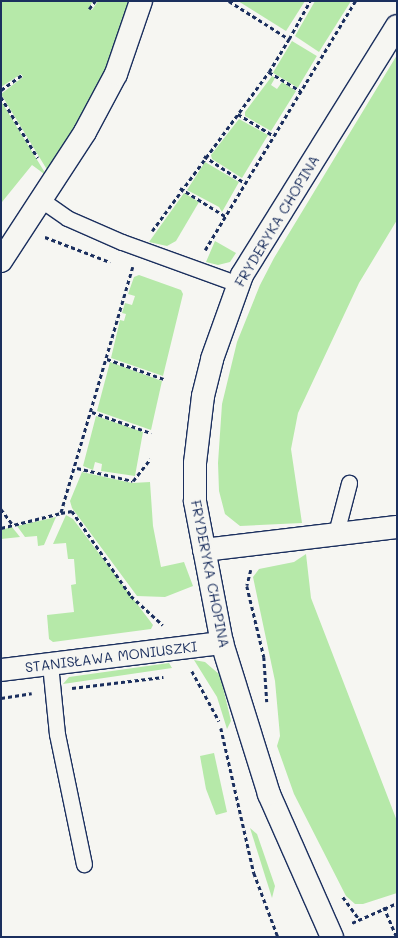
<!DOCTYPE html>
<html>
<head>
<meta charset="utf-8">
<style>
	body { margin:0 }
	#map { position:relative; width:398px; height:938px; overflow:hidden; background:#f6f6f2; font-family:Mali,sans-serif }
	div>[style] { position:absolute }
	[style*='--x'] { left:calc(var(--x)*1px); top:calc(var(--y)*1px); width:calc(var(--w)*1px); rotate:calc(var(--a)*1deg) }
	.green>* { inset:0; background:#b6e9a9; transform-origin:0 0 }
	.path>* { height:2.5px; margin-top:-1.25px; transform-origin:0; background:repeating-linear-gradient(90deg,#1b2f5e 0 4px,transparent 0 7px) }
	.roads { filter:drop-shadow(1px 0 #1b2f5e) drop-shadow(-1px 0 #1b2f5e) drop-shadow(0 1px #1b2f5e) drop-shadow(0 -1px #1b2f5e) }
	.service>* { height:15px; margin:-7.5px; padding:0 7.5px; transform-origin:7.5px; border-radius:7.5px; background:#f6f6f2 }
	.minor>* { height:22px; margin:-11px; padding:0 11px; transform-origin:11px; border-radius:11px; background:#f6f6f2 }
	.tertiary>* { height:22px; margin:-11px; padding:0 11px; transform-origin:11px; border-radius:11px; background:#f6f6f2 }
	span { translate:-50% -50%; white-space:nowrap; text-align:center; line-height:1.15; -webkit-text-stroke:3px #f6f6f2; paint-order:stroke }
	.street-label { font-size:14px; color:#1b2f5e }
	.frame { position:absolute; inset:0; border:2px solid #1b2f5e; pointer-events:none }
</style>
</head>
<body>
<div id="map">
	<div class="green">
		<div style="clip-path:polygon(1px 1px,93px 1px,88px 9px,92px 10px,98px 1px,135px 1px,113px 65px,49px 173px,1px 94px,23px 77px,21px 74px,1px 87px)"></div>
		<div style="clip-path:polygon(238px 1px,305px 1px,286px 31px)"></div>
		<div style="clip-path:polygon(315px 1px,351px 1px,319px 52px,295px 36px)"></div>
		<div style="left:292px;top:41px;width:29px;height:37px;rotate:31deg"></div>
		<div style="clip-path:polygon(397px 55px,397px 220px,359px 283px,298px 413px,291px 449px,302px 523px,240px 526px,225px 514px,219px 491px,218px 463px,222px 404px,237px 342px,260px 285px,274px 258px)"></div>
		<div style="clip-path:polygon(272px 76px,275px 78px,271px 85px,277px 89px,282px 82px,296px 91px,271px 131px,245px 116px,245px 112px)"></div>
		<div style="clip-path:polygon(1px 101px,47px 176px,32px 165px,2px 202px)"></div>
		<div style="clip-path:polygon(239px 119px,268px 135px,242px 178px,212px 159px,211px 155px)"></div>
		<div style="clip-path:polygon(205px 162px,239px 182px,222px 212px,219px 207px,187px 190px)"></div>
		<div style="clip-path:polygon(184px 193px,199px 202px,176px 241px,167px 246px,149px 242px)"></div>
		<div style="clip-path:polygon(215px 241px,236px 253px,230px 262px,218px 265px,206px 262px)"></div>
		<div style="clip-path:polygon(139px 275px,181px 290px,183px 294px,163px 376px,111px 358px,120px 320px,124px 321px,126px 314px,122px 313px,125px 303px,132px 305px,135px 296px,128px 294px,134px 277px)"></div>
		<div style="clip-path:polygon(110px 362px,162px 381px,151px 430px,97px 411px)"></div>
		<div style="clip-path:polygon(96px 416px,143px 432px,135px 476px,101px 471px,102px 464px,95px 462px,93px 470px,83px 466px)"></div>
		<div style="clip-path:polygon(82px 472px,132px 483px,150px 482px,153px 526px,161px 567px,184px 562px,193px 586px,165px 597px,137px 596px,72px 508px,70px 501px)"></div>
		<div style="clip-path:polygon(66px 515px,73px 519px,153px 625px,151px 629px,53px 642px,49px 639px,47px 615px,74px 612px,71px 585px,76px 584px,74px 559px,68px 559px,66px 543px,53px 544px)"></div>
		<div style="clip-path:polygon(56px 517px,44px 545px,38px 546px,37px 536px,25px 537px,17px 526px)"></div>
		<div style="clip-path:polygon(12px 527px,20px 537px,1px 539px,1px 530px)"></div>
		<div style="clip-path:polygon(306px 554px,311px 598px,397px 821px,397px 893px,363px 904px,355px 904px,346px 896px,294px 794px,277px 746px,280px 736px,275px 681px,253px 577px,259px 569px,294px 562px)"></div>
		<div style="clip-path:polygon(194px 660px,205px 662px,220px 675px,231px 721px,227px 729px,217px 697px)"></div>
		<div style="clip-path:polygon(169px 663px,172px 668px,63px 684px,69px 677px)"></div>
		<div style="clip-path:polygon(214px 753px,227px 812px,216px 815px,206px 789px,200px 756px)"></div>
		<div style="clip-path:polygon(250px 828px,257px 834px,275px 886px,272px 898px)"></div>
	</div>
	<div class="path">
		<div style="--x:229;--y:1;--w:71;--a:32.3"></div>
		<div style="--x:289;--y:39;--w:43;--a:-61.1"></div>
		<div style="--x:89;--y:9;--w:10;--a:-53"></div>
		<div style="--x:269;--y:72;--w:37;--a:31"></div>
		<div style="--x:1;--y:90;--w:26;--a:-36"></div>
		<div style="--x:1;--y:97;--w:71;--a:58.8"></div>
		<div style="--x:238;--y:114;--w:42;--a:31.4"></div>
		<div style="--x:204;--y:156;--w:49;--a:33.4"></div>
		<div style="--x:180;--y:188;--w:53;--a:31.9"></div>
		<div style="--x:152;--y:231;--w:197;--a:-53.7"></div>
		<div style="--x:269;--y:72;--w:39;--a:-59"></div>
		<div style="--x:45;--y:237;--w:70;--a:21"></div>
		<div style="--x:205;--y:250;--w:291;--a:-58.9"></div>
		<div style="--x:133;--y:267;--w:256;--a:106.3"></div>
		<div style="--x:61;--y:513;--w:11;--a:-10"></div>
		<div style="--x:72;--y:511;--w:103;--a:55.2"></div>
		<div style="--x:131;--y:596;--w:43;--a:42.2"></div>
		<div style="--x:107;--y:359;--w:60;--a:19.3"></div>
		<div style="--x:92;--y:412;--w:63;--a:19.6"></div>
		<div style="--x:77;--y:468;--w:57;--a:13.1"></div>
		<div style="--x:133;--y:481;--w:28;--a:-52"></div>
		<div style="--x:1;--y:509;--w:20;--a:53"></div>
		<div style="--x:1;--y:528;--w:62;--a:-14"></div>
		<div style="--x:251;--y:570;--w:16;--a:104"></div>
		<div style="--x:247;--y:586;--w:73;--a:76.5"></div>
		<div style="--x:264;--y:657;--w:45;--a:86.2"></div>
		<div style="--x:192;--y:671;--w:57;--a:61.6"></div>
		<div style="--x:72;--y:688;--w:92;--a:-6.9"></div>
		<div style="--x:1;--y:698;--w:31;--a:-9"></div>
		<div style="--x:221;--y:728;--w:149;--a:77.2"></div>
		<div style="--x:254;--y:873;--w:68;--a:69.4"></div>
		<div style="--x:343;--y:897;--w:27;--a:54"></div>
		<div style="--x:384;--y:907;--w:33;--a:67"></div>
		<div style="--x:352;--y:923;--w:49;--a:-24"></div>
	</div>
	<div class="roads">
		<div class="service">
			<div style="--x:40;--y:199;--w:33;--a:35"></div>
			<div style="--x:67;--y:218;--w:60;--a:23.6"></div>
			<div style="--x:122;--y:242;--w:123;--a:19.9"></div>
			<div style="--x:336;--y:533;--w:52;--a:-75.4"></div>
			<div style="--x:50;--y:664;--w:70;--a:84.3"></div>
			<div style="--x:57;--y:734;--w:133;--a:78.3"></div>
		</div>
		<div class="minor">
			<div style="--x:1;--y:261;--w:154;--a:-56.9"></div>
			<div style="--x:85;--y:132;--w:66;--a:-61.9"></div>
			<div style="--x:116;--y:74;--w:77;--a:-71.1"></div>
			<div style="--x:204;--y:550;--w:194;--a:-6.8"></div>
			<div style="--x:1;--y:670;--w:223;--a:-7"></div>
		</div>
		<div class="tertiary">
			<div style="--x:332;--y:937;--w:156;--a:-113.8"></div>
			<div style="--x:269;--y:794;--w:158;--a:-107.3"></div>
			<div style="--x:222;--y:643;--w:145;--a:-100.8"></div>
			<div style="--x:195;--y:501;--w:38;--a:-90"></div>
			<div style="--x:195;--y:463;--w:67;--a:-83.2"></div>
			<div style="--x:203;--y:396;--w:38;--a:-76"></div>
			<div style="--x:212;--y:359;--w:89;--a:-70.3"></div>
			<div style="--x:242;--y:275;--w:293;--a:-58.1"></div>
		</div>
	</div>
	<div class="street-label">
		<span style="left:277px;top:221px;rotate:-59deg">FRYDERYKA CHOPINA</span>
		<span style="left:210px;top:574px;rotate:79deg">FRYDERYKA CHOPINA</span>
		<span style="left:111px;top:657px;rotate:-7deg">STANISŁAWA MONIUSZKI</span>
	</div>
	<div class="frame"></div>
</div>
</body>
</html>
